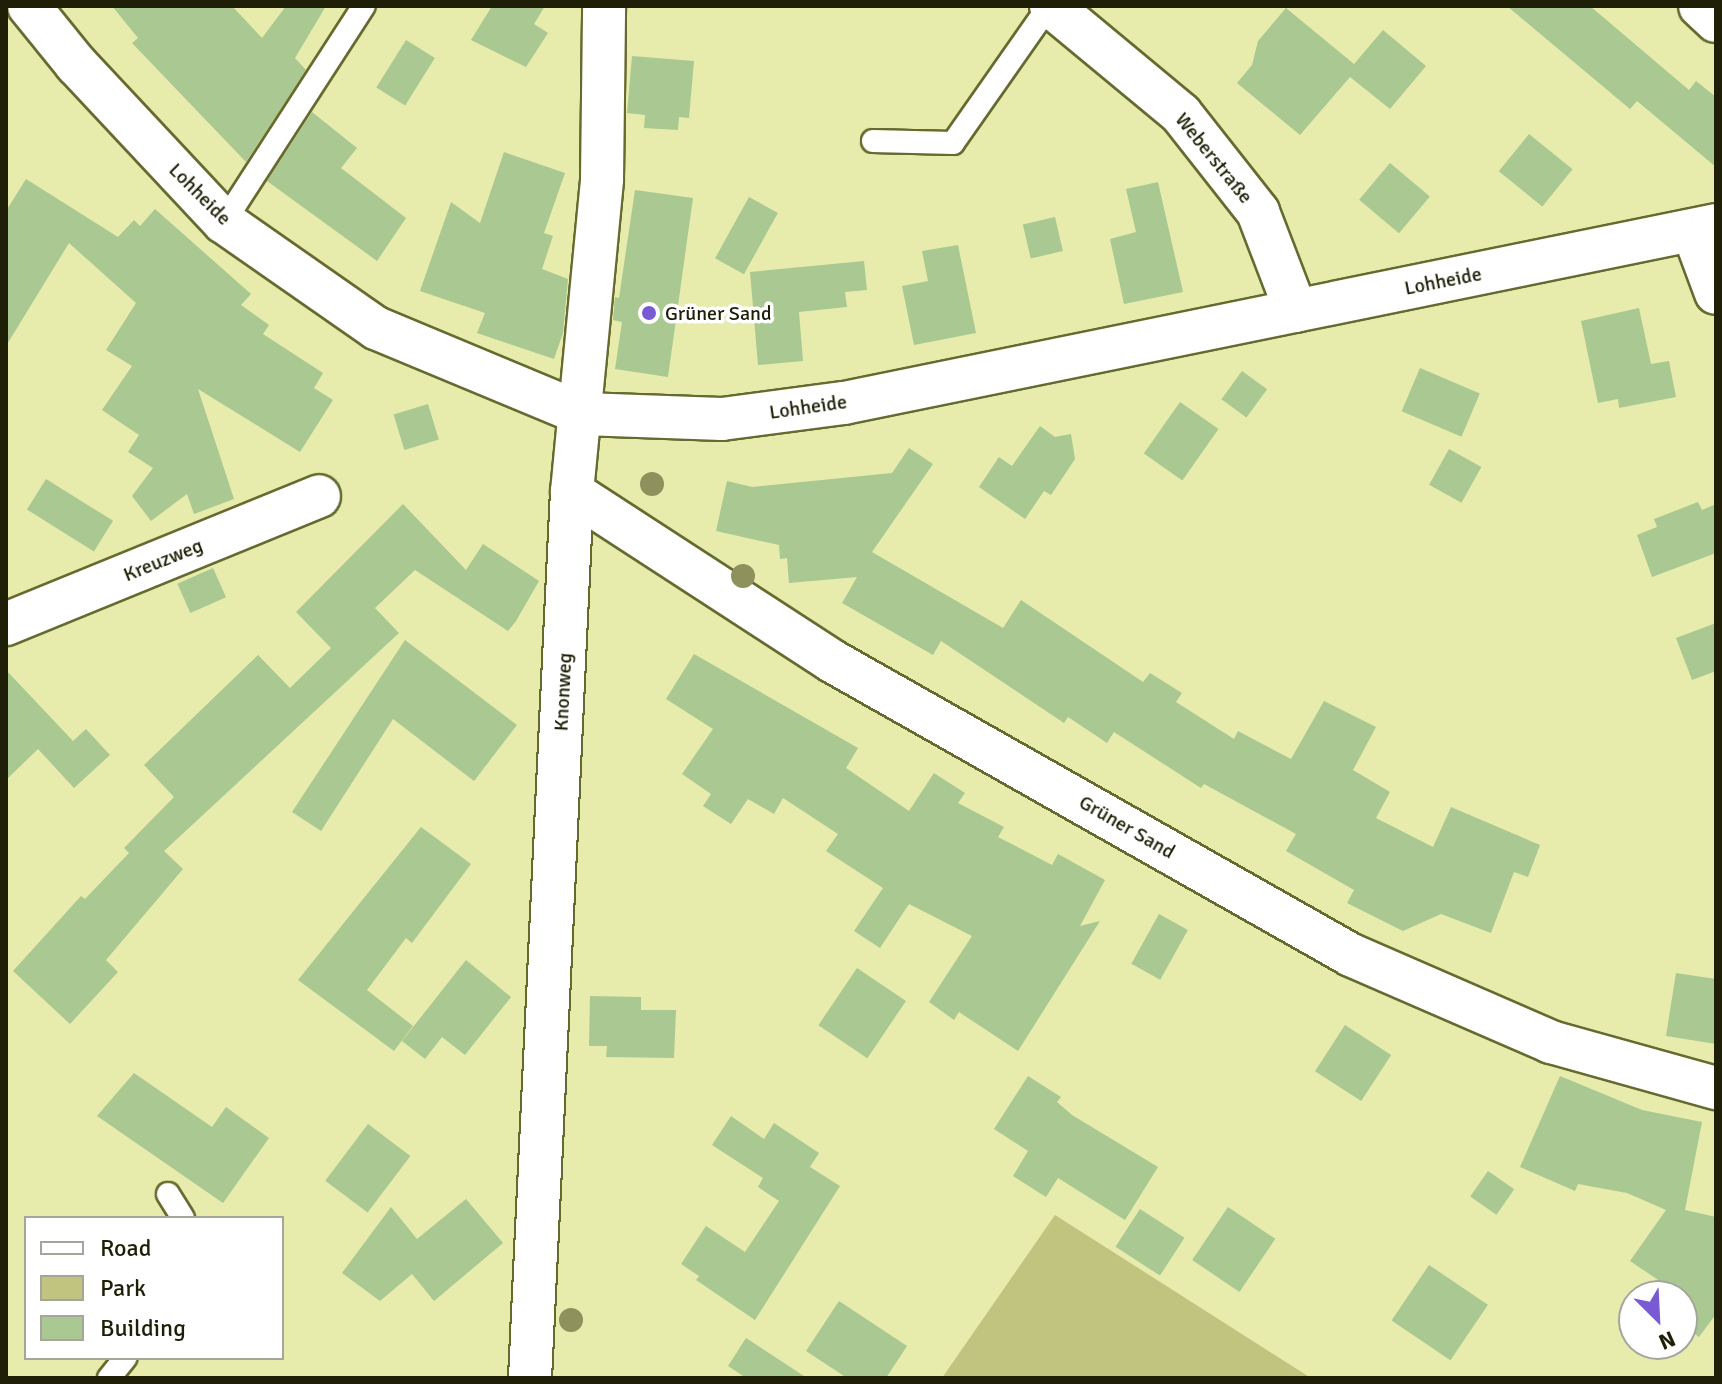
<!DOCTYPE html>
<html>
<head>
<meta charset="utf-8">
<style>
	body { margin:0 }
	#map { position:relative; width:1722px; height:1384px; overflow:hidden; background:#e7ebac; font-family:Signika,sans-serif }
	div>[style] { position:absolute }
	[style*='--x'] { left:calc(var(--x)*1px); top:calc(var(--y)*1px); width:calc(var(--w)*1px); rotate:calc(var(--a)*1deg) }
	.green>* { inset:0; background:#c0c47f }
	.building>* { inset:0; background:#aac891; transform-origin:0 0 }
	.roads { filter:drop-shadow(2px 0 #676a2f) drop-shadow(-2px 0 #676a2f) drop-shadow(0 2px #676a2f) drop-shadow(0 -2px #676a2f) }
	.service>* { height:22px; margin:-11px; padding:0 11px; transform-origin:11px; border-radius:11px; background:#fff }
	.minor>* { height:42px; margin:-21px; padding:0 21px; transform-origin:21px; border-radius:21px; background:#fff }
	.trees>* { width:24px; height:24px; margin:-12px; border-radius:50%; background:#8e915c }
	.dots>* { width:22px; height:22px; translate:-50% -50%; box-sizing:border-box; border:4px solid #fff; border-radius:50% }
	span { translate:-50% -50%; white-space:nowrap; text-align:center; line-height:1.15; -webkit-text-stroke:7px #fff; paint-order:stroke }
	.street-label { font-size:20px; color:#1e1f06 }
	.poi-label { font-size:20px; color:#1e1f06 }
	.left { translate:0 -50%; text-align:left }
	.frame { position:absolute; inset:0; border:8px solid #1e1f06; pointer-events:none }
	.legend { position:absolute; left:24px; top:1216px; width:260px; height:144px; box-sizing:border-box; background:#fff; border:2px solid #a5a59b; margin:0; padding:10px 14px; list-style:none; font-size:24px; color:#1e1f06 }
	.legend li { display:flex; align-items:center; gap:16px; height:40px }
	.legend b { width:40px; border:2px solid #a5a59b }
	.north { position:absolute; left:1618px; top:1280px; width:80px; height:80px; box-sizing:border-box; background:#fff; border:2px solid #a5a59b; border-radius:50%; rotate:156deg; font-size:22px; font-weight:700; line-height:32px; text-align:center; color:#1e1f06 }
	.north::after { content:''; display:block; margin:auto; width:28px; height:36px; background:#795ad5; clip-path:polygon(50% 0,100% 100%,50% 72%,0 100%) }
</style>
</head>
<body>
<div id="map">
	<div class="green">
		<div style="clip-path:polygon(1055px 1215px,1311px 1378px,942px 1378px)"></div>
	</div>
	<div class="building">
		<div style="clip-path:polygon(112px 6px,232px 6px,262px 38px,286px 6px,326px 6px,295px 58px,306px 70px,246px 162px,132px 43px,138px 38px)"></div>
		<div style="clip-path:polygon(492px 6px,545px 6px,534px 24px,548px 33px,526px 67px,471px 40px)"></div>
		<div style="clip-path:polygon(1507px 6px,1590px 6px,1689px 90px,1696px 81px,1716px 97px,1716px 167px,1637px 101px,1630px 109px)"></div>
		<div style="clip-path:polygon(1286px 8px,1354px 64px,1383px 30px,1426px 66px,1390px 109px,1350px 77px,1300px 135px,1237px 83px,1252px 65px,1258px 41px)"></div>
		<div style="left:406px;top:40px;width:34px;height:56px;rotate:32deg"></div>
		<div style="clip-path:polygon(632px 56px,694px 61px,689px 118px,679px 117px,678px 130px,644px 128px,645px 115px,627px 113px)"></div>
		<div style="clip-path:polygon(312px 112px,357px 148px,341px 168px,406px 218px,377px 261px,267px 181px)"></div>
		<div style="left:1529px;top:134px;width:56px;height:48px;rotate:39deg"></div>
		<div style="clip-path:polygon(504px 152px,565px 173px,544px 233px,553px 236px,542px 269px,568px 279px,563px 333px,554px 359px,477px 333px,485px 313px,420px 291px,451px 202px,480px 223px)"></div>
		<div style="left:1390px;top:163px;width:52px;height:48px;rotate:40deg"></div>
		<div style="clip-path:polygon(26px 179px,118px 237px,134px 220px,140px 226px,155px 209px,251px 294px,241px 305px,269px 325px,263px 334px,323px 373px,314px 388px,333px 400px,300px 452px,198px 389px,234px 499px,194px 514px,187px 494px,151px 521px,132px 496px,153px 468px,128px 452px,139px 435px,102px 410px,132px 366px,106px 350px,136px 303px,69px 243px,6px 346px,6px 211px)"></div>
		<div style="clip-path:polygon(1158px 182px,1183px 292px,1124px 304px,1110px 239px,1136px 232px,1126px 189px)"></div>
		<div style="clip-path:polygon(635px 190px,693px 198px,668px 377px,615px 369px,622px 322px,613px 320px,615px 297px,619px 298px)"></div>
		<div style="left:749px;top:197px;width:33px;height:70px;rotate:29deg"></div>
		<div style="left:1055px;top:217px;width:35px;height:33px;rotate:77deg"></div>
		<div style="clip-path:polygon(958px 245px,976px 333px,914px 345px,902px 286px,928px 281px,922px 251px)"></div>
		<div style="clip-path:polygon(864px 261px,867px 290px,845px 292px,847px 307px,799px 312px,803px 361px,758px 365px,750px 272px)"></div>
		<div style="clip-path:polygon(1639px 308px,1651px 364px,1669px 361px,1676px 397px,1619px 408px,1618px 399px,1598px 403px,1581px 321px)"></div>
		<div style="left:1420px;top:368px;width:65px;height:47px;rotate:23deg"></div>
		<div style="left:1242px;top:371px;width:31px;height:35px;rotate:36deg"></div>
		<div style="left:1180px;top:402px;width:47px;height:63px;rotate:35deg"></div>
		<div style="left:428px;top:404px;width:37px;height:36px;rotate:73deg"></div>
		<div style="clip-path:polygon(1040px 426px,1055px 437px,1071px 434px,1075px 459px,1051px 495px,1044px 491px,1025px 519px,979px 487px,999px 457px,1012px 466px)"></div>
		<div style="clip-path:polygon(909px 448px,933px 464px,872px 552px,1003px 628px,1021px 600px,1143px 682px,1150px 673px,1182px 693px,1176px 702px,1234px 739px,1238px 731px,1291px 759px,1324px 701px,1376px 727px,1353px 770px,1390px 792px,1376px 818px,1433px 847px,1451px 807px,1540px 845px,1528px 877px,1514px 872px,1491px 933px,1441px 914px,1403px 931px,1347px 903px,1354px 890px,1286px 851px,1296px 834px,1204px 784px,1201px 788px,1114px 732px,1107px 743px,1068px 717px,1064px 723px,941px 641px,933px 655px,842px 603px,857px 577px,789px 583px,787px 558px,780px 559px,779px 545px,716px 531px,727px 481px,752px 487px,892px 473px)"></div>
		<div style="left:1449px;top:449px;width:37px;height:41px;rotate:29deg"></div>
		<div style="left:46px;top:479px;width:79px;height:36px;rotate:32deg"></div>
		<div style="clip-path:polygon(1698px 502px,1702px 510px,1716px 504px,1716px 553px,1652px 577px,1637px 535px,1657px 527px,1654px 519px)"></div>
		<div style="clip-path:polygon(403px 504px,466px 570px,483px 544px,539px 581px,516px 621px,508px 631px,415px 570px,375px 608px,399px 633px,164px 851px,183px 869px,106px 960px,118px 972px,70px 1024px,13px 971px,81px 896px,85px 899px,129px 853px,124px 848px,174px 797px,144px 765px,258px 655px,290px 688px,331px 648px,296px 612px)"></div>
		<div style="left:213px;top:568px;width:32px;height:39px;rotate:66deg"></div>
		<div style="clip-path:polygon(1716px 623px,1716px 671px,1692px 680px,1676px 638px)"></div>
		<div style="clip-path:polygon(405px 640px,517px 725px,474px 781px,393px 719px,321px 831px,292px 812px)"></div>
		<div style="clip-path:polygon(694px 654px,858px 748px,846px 768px,909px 811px,934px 773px,965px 793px,958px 803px,1004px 827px,998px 837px,1052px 865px,1058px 854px,1105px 880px,1080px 926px,1100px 921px,1018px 1051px,959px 1012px,954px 1020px,929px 1002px,972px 936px,909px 904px,880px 948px,854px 931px,883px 888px,826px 851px,838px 834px,783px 798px,774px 814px,748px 799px,731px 824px,703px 806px,711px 794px,682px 774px,713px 729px,666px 699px)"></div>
		<div style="clip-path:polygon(6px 670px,73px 741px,86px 729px,110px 755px,74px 788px,38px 749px,6px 780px)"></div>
		<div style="clip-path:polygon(421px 827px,471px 864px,412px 943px,406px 938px,367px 990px,413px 1026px,394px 1051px,298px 980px)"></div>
		<div style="left:1159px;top:914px;width:33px;height:57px;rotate:29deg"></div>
		<div style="clip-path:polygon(466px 960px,511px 997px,465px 1055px,442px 1037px,425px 1059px,402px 1041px)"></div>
		<div style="left:857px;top:968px;width:59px;height:69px;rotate:34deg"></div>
		<div style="clip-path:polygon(1676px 973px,1716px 979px,1716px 1044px,1666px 1036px)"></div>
		<div style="clip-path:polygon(590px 996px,641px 997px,641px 1010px,676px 1010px,674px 1058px,606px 1057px,607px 1046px,589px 1046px)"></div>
		<div style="left:1345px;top:1025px;width:55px;height:55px;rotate:33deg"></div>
		<div style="clip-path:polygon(134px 1073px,212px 1127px,226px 1107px,269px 1138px,223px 1203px,97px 1116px)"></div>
		<div style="clip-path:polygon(1028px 1076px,1061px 1097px,1057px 1102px,1072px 1115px,1158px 1167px,1125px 1220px,1058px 1178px,1046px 1197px,1013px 1176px,1028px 1151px,994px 1129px)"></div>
		<div style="clip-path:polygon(1560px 1076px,1642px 1110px,1702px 1122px,1685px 1210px,1716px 1217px,1716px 1314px,1699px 1337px,1682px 1324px,1682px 1296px,1630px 1261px,1666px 1210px,1627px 1193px,1578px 1184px,1575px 1191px,1520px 1167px)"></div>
		<div style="clip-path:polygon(731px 1116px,764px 1139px,774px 1123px,819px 1153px,810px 1167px,840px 1186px,755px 1320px,696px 1280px,699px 1276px,681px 1264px,706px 1226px,745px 1252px,779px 1201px,758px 1187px,763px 1178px,712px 1145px)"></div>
		<div style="left:368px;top:1124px;width:53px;height:71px;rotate:37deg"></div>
		<div style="left:1488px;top:1171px;width:32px;height:31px;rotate:35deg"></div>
		<div style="clip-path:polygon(466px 1199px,503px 1243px,434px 1301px,412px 1274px,380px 1301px,342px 1273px,391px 1207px,417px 1239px)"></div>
		<div style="left:1228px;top:1207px;width:57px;height:64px;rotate:34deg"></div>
		<div style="left:1140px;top:1209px;width:53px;height:45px;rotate:33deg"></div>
		<div style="left:1429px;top:1265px;width:71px;height:67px;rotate:34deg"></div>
		<div style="clip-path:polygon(839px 1301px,907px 1346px,886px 1378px,847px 1378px,806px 1351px)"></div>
		<div style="clip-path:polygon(746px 1338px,807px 1378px,746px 1378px,728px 1366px)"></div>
	</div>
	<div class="roads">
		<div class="service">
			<div style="--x:873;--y:141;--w:80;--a:1.4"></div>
			<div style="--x:953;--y:143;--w:167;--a:-55"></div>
			<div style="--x:224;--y:222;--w:257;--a:-57.1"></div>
			<div style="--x:168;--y:1194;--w:28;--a:58"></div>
			<div style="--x:109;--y:1378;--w:26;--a:-51"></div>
		</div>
		<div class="minor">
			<div style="--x:29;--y:6;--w:75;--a:51"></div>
			<div style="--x:76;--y:64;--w:216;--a:46.9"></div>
			<div style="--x:224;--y:222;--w:185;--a:34.9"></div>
			<div style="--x:376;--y:328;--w:224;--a:22.6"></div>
			<div style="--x:583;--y:414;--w:139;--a:2.1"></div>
			<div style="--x:722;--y:419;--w:123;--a:-7.5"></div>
			<div style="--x:844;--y:403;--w:890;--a:-11.54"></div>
			<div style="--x:1051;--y:6;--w:169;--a:39.7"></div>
			<div style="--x:1181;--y:114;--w:125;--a:51.8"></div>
			<div style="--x:1258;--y:212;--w:106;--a:69"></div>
			<div style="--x:1700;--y:6;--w:22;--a:43"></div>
			<div style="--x:1693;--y:231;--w:66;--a:69.6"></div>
			<div style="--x:572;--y:492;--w:310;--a:33"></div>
			<div style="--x:832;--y:661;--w:596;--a:29.53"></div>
			<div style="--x:1351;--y:955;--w:218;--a:23.5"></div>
			<div style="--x:1551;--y:1042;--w:171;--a:15.6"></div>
			<div style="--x:6;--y:624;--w:338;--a:-22.2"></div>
			<div style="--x:530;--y:1378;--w:887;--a:-87.29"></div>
			<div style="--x:572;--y:492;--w:314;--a:-84.5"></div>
			<div style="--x:602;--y:179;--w:173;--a:-89.3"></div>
		</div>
	</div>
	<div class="trees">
		<div style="left:652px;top:484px"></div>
		<div style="left:743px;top:576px"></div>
		<div style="left:571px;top:1320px"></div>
	</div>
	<div class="dots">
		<div style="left:649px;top:313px;background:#795ad5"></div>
	</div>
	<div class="street-label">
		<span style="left:1214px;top:158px;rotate:51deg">Weberstraße</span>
		<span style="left:200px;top:194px;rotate:45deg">Lohheide</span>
		<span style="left:1443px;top:281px;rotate:-11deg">Lohheide</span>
		<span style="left:808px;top:407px;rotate:-8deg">Lohheide</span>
		<span style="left:163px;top:560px;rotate:-22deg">Kreuzweg</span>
		<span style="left:563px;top:692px;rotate:-87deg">Knonweg</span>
		<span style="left:1127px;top:827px;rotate:30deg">Grüner Sand</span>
	</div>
	<div class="poi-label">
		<span class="left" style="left:665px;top:313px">Grüner Sand</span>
	</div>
	<div class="frame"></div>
	<ul class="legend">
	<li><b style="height:10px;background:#fff"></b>Road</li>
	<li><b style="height:22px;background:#c0c47f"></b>Park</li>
	<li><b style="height:22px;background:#aac891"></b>Building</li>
	</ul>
	<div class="north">N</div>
</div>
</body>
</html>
